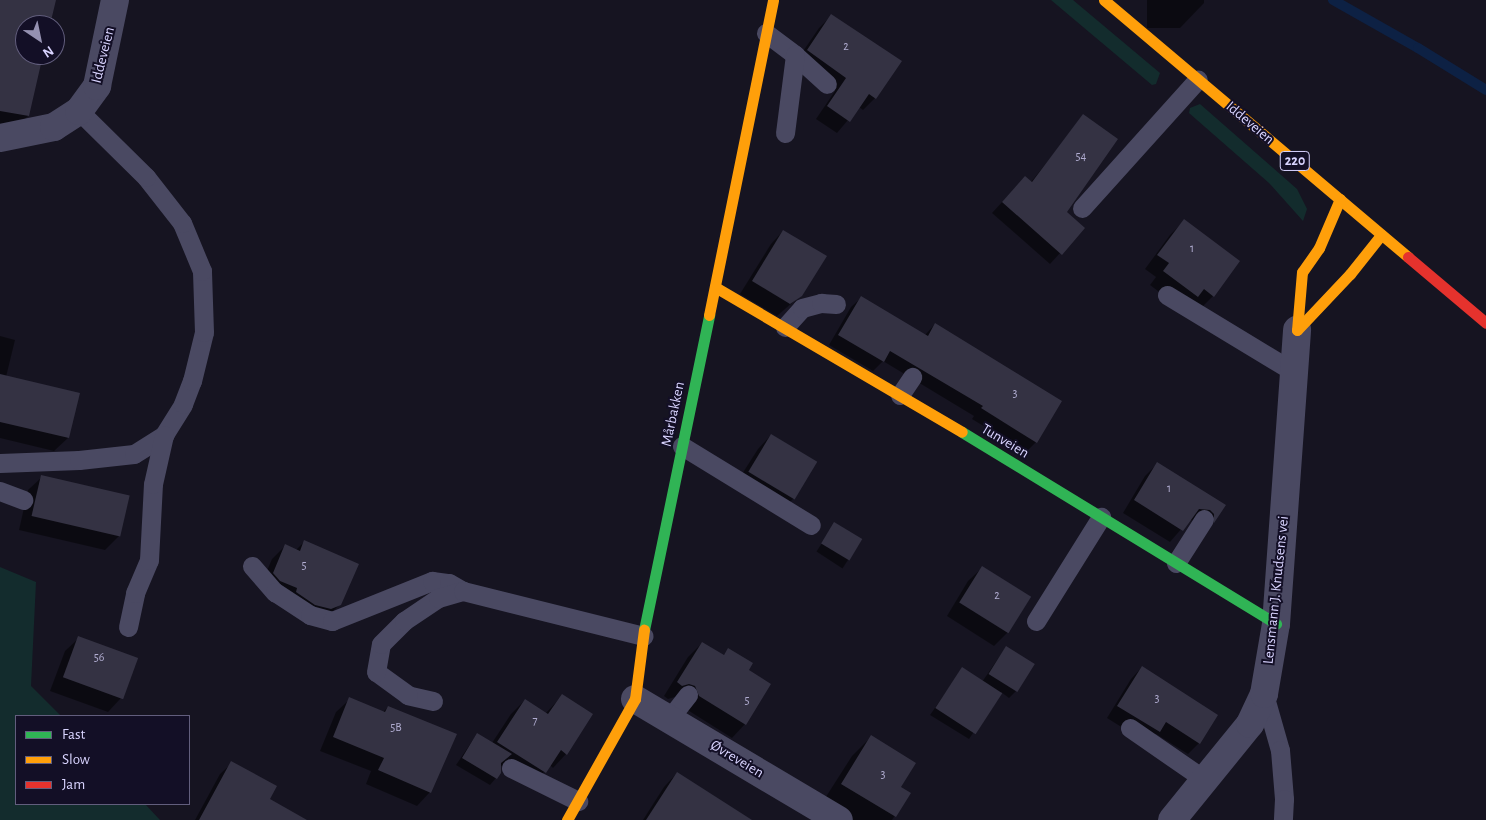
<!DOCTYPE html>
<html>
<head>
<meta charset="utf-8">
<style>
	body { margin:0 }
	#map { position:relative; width:1486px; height:820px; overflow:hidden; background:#161421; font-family:"Alegreya Sans",sans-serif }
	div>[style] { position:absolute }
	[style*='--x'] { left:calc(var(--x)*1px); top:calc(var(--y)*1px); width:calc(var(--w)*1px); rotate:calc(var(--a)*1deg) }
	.green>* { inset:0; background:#132c2d }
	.shadow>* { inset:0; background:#0007; transform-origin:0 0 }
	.stream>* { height:10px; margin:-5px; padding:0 5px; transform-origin:5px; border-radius:5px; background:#0d2144 }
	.building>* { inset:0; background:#343243; transform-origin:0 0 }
	.lane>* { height:19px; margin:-9.5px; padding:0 9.5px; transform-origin:9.5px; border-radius:9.5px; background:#4a4962 }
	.street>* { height:28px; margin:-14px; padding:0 14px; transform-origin:14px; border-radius:14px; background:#4a4962 }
	.fast>* { height:11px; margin:-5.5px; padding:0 5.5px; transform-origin:5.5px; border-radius:5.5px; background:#30b455 }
	.slow>* { height:11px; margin:-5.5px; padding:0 5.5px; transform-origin:5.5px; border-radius:5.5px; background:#ff9f0a }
	.jam>* { height:11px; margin:-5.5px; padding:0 5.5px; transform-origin:5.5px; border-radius:5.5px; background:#e5322d }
	span { translate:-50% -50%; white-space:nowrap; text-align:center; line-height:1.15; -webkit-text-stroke:4px #130f26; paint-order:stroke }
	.number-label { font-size:12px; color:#b0acd0 }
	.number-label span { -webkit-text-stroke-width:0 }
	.shield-label span { padding:1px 4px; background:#130f26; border:1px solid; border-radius:4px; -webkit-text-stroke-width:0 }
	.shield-label { font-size:14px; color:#d9d4ff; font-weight:700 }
	.street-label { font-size:15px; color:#d9d4ff }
	.legend { position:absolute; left:15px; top:715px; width:175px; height:90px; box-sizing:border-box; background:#130f26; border:1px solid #625e7d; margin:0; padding:6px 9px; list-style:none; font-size:15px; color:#d9d4ff }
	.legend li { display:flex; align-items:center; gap:10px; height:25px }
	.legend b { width:25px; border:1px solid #625e7d }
	.north { position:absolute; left:15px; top:15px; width:50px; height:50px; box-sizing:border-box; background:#130f26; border:1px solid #625e7d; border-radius:50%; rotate:146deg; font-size:14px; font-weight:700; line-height:20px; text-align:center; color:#d9d4ff }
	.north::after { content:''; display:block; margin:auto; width:18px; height:22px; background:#9591b1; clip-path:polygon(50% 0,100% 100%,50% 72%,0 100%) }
</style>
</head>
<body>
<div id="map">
	<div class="green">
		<div style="clip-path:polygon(1051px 0,1073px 0,1160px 73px,1156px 84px,1152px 85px)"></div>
		<div style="clip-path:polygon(1200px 104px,1297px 189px,1307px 209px,1303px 221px,1269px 183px,1189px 113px,1190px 108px)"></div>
		<div style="clip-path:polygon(0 567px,36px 582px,31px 686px,61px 716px,16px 716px,16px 804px,145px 804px,160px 820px,0 820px)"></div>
	</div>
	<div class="shadow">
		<div style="clip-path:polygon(0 0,54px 0,49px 25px,25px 25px,25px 55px,42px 55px,28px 116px,8px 135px,0 133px)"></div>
		<div style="clip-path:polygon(1147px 0,1204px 0,1204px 3px,1180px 28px,1147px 28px)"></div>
		<div style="clip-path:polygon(832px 15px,875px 98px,863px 110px,859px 107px,837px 133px,816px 119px,835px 91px,795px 63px,819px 28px)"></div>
		<div style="clip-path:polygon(1084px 116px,1065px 213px,1083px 228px,1050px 264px,992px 213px,1015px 188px,1031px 182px)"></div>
		<div style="clip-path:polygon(1184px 221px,1213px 296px,1200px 309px,1183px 310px,1150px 285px,1156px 277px,1145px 269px,1170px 235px)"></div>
		<div style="clip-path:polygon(783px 231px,801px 295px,777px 316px,740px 294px,771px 244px)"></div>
		<div style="clip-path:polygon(861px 298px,925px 335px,935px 324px,1036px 442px,1026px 452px,972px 419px,974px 416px,883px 361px,873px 371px,829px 345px,851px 307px)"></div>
		<div style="clip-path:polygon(0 336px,15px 340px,6px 377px,68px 438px,54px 451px,0 438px)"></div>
		<div style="clip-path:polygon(771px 435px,815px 462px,793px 499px,779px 512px,735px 485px,758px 449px)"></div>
		<div style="clip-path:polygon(1157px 464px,1224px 505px,1213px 523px,1203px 533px,1198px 521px,1189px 520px,1170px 542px,1123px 513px,1145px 476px)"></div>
		<div style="clip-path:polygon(42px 477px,119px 536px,105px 550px,19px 530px,28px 490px)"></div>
		<div style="left:835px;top:523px;width:31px;height:34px;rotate:33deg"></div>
		<div style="clip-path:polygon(304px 542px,340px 604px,326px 618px,260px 587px,272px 559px,285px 546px,296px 550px)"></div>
		<div style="clip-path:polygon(982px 568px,1030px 598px,1008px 632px,994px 646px,947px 616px,968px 581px)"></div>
		<div style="clip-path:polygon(79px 638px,121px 698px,108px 712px,50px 691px,65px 651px)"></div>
		<div style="clip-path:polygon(702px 643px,723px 656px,728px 650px,747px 671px,745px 724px,732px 738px,686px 709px,675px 697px,668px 699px,664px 696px,688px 657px)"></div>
		<div style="clip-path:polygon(1006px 647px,1016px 691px,1009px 698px,1001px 692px,969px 739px,930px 715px,962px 669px,982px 682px)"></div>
		<div style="clip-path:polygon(1142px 667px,1199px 743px,1188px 754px,1156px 734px,1147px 743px,1107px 718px,1131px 679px)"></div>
		<div style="clip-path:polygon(562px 696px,566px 754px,553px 768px,550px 765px,532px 786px,500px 765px,496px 778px,490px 785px,456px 765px,477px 734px,492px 743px,511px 714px,525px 700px,545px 714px)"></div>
		<div style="clip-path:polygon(350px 699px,382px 713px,388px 707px,430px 792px,417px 806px,366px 784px,371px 771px,320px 751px,336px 712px)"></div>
		<div style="clip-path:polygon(871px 737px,899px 787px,909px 794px,892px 820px,849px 820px,822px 803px,852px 756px)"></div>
		<div style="clip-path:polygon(232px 763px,268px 800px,299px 820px,195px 820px,220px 774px)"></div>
		<div style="clip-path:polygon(677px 773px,733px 820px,643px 820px,664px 787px)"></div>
	</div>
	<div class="stream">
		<div style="--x:1333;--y:0;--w:98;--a:29.5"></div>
		<div style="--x:1418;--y:48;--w:80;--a:31.7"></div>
	</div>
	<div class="building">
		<div style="clip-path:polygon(0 0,56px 0,50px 25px,25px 25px,25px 55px,43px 55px,29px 116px,0 111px)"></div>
		<div style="clip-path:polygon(831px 14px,902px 61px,876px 99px,869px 94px,850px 122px,827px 106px,846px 78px,807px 50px)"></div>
		<div style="clip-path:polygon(1083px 114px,1118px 139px,1067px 212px,1085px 228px,1062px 255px,1002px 202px,1025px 176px,1032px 182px)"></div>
		<div style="clip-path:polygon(1184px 219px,1240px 261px,1214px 297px,1204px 289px,1198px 297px,1163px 271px,1169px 263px,1157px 255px)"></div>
		<div style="clip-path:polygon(783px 230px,827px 256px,802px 296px,790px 304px,752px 281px)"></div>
		<div style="clip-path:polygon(861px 296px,928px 336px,935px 323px,1062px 401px,1037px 443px,981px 408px,983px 406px,890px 351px,884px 362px,838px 335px)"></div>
		<div style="clip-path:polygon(0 374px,80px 393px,69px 438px,0 422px)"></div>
		<div style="left:771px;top:434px;width:54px;height:44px;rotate:31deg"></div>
		<div style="clip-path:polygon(1157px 462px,1226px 505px,1214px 523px,1214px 514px,1210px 510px,1199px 509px,1183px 531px,1134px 500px)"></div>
		<div style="left:41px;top:475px;width:91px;height:42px;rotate:13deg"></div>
		<div style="left:834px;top:522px;width:33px;height:25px;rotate:31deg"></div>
		<div style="clip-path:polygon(304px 540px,359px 564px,341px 605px,331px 609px,315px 605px,296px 592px,297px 588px,280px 581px,273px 573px,285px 544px,300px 551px)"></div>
		<div style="left:982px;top:566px;width:58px;height:43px;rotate:32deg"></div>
		<div style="left:78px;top:636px;width:64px;height:44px;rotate:20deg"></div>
		<div style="clip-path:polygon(702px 642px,724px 655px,728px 648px,753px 663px,749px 670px,771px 684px,746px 725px,699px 696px,695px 686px,689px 684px,682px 686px,677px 682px)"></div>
		<div style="left:1006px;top:646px;width:34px;height:33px;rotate:32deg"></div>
		<div style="clip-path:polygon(1142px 666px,1218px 715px,1200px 744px,1166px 722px,1160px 732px,1117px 706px)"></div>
		<div style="left:962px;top:667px;width:48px;height:49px;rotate:33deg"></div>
		<div style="clip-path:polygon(562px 694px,593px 714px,567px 755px,561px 750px,546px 773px,497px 742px,525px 699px,548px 714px)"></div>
		<div style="clip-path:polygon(349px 697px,385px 712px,388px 706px,457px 734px,431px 793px,378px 770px,384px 758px,333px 737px)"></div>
		<div style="clip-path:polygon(477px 733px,512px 754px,501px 763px,501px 773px,497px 779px,462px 758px)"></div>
		<div style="clip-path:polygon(871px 735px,916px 763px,901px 787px,911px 793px,896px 817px,841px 784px)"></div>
		<div style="clip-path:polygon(231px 761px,277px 786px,270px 799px,307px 820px,199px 820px)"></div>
		<div style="clip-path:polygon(677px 772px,752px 820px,646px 820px)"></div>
	</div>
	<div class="lane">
		<div style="--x:766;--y:33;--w:36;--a:37"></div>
		<div style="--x:795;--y:55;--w:43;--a:42.2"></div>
		<div style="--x:785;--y:133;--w:79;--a:-82.7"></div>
		<div style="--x:1082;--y:208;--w:173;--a:-48"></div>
		<div style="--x:1167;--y:295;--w:149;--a:31.2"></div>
		<div style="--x:785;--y:327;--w:25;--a:-48"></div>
		<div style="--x:802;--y:308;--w:20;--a:-15"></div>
		<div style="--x:821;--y:303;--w:15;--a:4"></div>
		<div style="--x:900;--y:395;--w:22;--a:-56"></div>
		<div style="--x:682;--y:446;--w:151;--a:31.5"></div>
		<div style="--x:0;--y:463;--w:79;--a:-2.2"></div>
		<div style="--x:79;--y:460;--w:55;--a:-6.2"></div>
		<div style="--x:134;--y:454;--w:36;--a:-32"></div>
		<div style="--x:164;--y:435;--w:36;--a:-58"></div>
		<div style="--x:183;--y:404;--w:25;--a:-69"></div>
		<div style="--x:192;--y:381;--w:50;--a:-76.2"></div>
		<div style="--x:204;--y:332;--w:61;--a:-91.9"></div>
		<div style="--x:202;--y:271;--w:52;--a:-112.6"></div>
		<div style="--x:182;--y:223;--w:58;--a:-128"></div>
		<div style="--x:146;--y:177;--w:94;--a:-135.4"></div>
		<div style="--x:0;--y:491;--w:25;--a:21"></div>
		<div style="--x:1176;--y:563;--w:52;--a:-57.5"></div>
		<div style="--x:252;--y:566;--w:35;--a:49"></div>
		<div style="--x:275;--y:592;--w:42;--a:33.3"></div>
		<div style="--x:310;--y:615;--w:23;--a:15"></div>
		<div style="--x:332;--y:621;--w:108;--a:-21.8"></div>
		<div style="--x:432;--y:581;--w:17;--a:7"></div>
		<div style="--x:449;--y:583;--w:16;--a:30"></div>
		<div style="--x:1036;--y:621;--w:123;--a:-58"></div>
		<div style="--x:128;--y:627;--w:35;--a:-78"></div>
		<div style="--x:135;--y:593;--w:36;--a:-67"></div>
		<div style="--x:149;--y:560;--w:76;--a:-87"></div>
		<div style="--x:153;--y:484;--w:50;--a:-77.3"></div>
		<div style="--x:1264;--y:694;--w:58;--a:74.1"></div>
		<div style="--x:1280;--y:750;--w:49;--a:85.3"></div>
		<div style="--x:1284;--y:799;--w:21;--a:93"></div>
		<div style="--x:433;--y:701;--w:26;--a:-167"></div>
		<div style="--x:408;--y:695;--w:39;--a:-144"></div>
		<div style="--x:376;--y:672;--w:28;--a:-80"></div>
		<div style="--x:381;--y:644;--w:33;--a:-45"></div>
		<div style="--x:404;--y:621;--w:41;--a:-34.1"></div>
		<div style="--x:438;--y:598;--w:26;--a:-16"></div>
		<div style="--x:463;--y:591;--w:186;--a:14"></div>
		<div style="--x:669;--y:719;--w:31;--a:-52"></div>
		<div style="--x:1130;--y:728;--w:91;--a:34.7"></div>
		<div style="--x:511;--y:768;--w:75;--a:26.2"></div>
	</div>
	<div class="street">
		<div style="--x:0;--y:138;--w:55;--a:-11.5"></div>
		<div style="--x:54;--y:127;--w:30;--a:-33"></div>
		<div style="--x:79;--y:111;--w:31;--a:-54"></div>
		<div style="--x:97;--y:86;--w:88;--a:-78.2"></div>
		<div style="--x:635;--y:699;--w:237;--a:30.7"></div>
		<div style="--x:1172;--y:820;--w:124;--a:-50.9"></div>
		<div style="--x:1250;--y:724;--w:33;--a:-65"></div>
		<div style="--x:1264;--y:694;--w:71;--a:-80.3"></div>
		<div style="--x:1276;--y:624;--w:295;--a:-85.9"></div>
	</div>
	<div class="fast">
		<div style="--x:962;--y:432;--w:368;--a:31.4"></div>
		<div style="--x:644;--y:630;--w:322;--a:-78.3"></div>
	</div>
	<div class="slow">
		<div style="--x:1104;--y:0;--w:398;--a:40.2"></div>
		<div style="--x:1340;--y:199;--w:53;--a:113.2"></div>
		<div style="--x:1319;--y:248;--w:29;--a:125"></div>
		<div style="--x:1302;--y:272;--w:58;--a:94.9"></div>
		<div style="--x:1297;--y:330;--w:77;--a:-46.6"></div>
		<div style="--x:1350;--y:274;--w:50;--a:-51.5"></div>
		<div style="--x:715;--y:287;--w:286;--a:30.4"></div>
		<div style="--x:709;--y:315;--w:321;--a:-78.5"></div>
		<div style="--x:567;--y:820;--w:139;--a:-60.7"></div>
		<div style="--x:635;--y:699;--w:70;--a:-82.6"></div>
	</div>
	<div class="jam">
		<div style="--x:1408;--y:257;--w:102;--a:40.2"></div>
	</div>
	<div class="number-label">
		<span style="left:846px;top:47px">2</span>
		<span style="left:1081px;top:157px">54</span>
		<span style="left:1192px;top:249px">1</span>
		<span style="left:1015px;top:394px">3</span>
		<span style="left:1169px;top:489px">1</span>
		<span style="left:304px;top:566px">5</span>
		<span style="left:997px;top:596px">2</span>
		<span style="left:99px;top:658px">56</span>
		<span style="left:1157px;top:699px">3</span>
		<span style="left:747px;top:701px">5</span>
		<span style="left:535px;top:721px">7</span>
		<span style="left:396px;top:728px">5B</span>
		<span style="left:883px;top:775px">3</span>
	</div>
	<div class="shield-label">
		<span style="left:1295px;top:161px">220</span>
	</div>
	<div class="street-label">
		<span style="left:103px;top:55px;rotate:-76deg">Iddeveien</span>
		<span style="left:1250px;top:123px;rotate:40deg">Iddeveien</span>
		<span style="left:673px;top:414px;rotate:-78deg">Mårbakken</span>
		<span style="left:1005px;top:441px;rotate:31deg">Tunveien</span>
		<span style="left:1276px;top:590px;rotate:-84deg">Lensmann J. Knudsens vei</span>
		<span style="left:737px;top:759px;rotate:31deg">Øvreveien</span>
	</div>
	<ul class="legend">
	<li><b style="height:6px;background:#30b455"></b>Fast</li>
	<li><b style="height:6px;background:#ff9f0a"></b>Slow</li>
	<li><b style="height:6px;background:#e5322d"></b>Jam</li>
	</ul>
	<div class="north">N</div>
</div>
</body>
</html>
